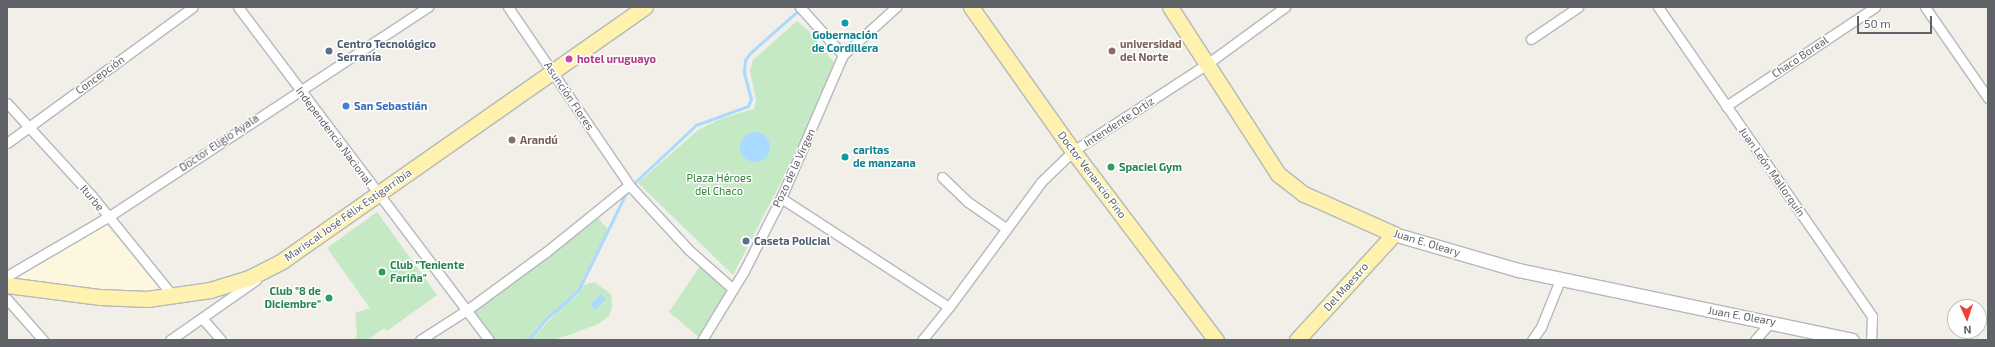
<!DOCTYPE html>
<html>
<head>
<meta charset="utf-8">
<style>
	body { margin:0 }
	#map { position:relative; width:1995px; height:347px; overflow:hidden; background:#f1efe8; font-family:"Exo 2",sans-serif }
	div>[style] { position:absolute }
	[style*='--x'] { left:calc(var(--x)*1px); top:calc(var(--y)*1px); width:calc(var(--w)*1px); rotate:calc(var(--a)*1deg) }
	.commercial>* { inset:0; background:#fef7e0 }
	.green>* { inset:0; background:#c5e8c5 }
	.water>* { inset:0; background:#aadaff; transform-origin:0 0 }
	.round { border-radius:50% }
	.stream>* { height:3px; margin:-1.5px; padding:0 1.5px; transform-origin:1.5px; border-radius:1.5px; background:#aadaff }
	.roads { filter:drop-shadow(1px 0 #b5b8bc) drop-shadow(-1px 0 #b5b8bc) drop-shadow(0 1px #b5b8bc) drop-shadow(0 -1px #b5b8bc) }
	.street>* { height:9px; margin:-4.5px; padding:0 4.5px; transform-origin:4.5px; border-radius:4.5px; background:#fff }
	.secondary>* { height:13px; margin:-6.5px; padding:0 6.5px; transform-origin:6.5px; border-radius:6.5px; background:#fff }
	.primary>* { height:15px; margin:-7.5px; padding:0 7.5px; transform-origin:7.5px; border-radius:7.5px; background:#fff2af }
	.dots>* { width:11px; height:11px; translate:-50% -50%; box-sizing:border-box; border:2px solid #fff; border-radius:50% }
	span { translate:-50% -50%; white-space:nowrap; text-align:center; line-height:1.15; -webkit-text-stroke:3px #fff; paint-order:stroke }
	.culture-label { font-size:11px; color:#0d838f; font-weight:700 }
	.left { translate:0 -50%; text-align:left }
	.service-label { font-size:11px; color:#4e5e75; font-weight:700 }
	.education-label { font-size:11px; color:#785e54; font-weight:700 }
	.street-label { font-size:11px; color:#5f6368 }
	.hotel-label { font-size:11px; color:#b23c85; font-weight:700 }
	.shop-label { font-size:11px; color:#366cbe; font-weight:700 }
	.leisure-label { font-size:11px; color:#27864d; font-weight:700 }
	.right { translate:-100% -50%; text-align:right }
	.park-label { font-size:11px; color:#348238 }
	.frame { position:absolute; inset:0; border:8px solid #5f6368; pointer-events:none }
	.north { position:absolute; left:1947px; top:299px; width:40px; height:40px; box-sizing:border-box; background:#fff; border:1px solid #bfc1c3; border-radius:50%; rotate:177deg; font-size:11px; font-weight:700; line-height:16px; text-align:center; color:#5f6368 }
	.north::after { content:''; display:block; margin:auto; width:14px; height:18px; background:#ea4335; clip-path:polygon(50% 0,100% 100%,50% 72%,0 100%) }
	.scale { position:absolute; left:1857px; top:16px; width:75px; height:18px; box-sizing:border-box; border:2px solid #5f6368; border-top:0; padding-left:5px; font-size:12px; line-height:14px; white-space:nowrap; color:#5f6368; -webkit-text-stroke:3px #fff; paint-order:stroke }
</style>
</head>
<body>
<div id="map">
	<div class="commercial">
		<div style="clip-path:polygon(106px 225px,165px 295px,12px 280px)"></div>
	</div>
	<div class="green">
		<div style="clip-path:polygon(797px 21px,809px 31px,836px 65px,778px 188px,733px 275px,638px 183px,698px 130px,720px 119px,754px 109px,756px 100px,750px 71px,753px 60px)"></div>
		<div style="clip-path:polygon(377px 212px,437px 295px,387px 331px,384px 328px,368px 340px,355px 340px,357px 332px,355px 313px,370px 308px,327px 248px)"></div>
		<div style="clip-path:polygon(595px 215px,608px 229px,578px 291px,547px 317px,528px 340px,489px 340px,467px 310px)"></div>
		<div style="clip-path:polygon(702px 263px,733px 289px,702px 340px,669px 312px)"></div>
		<div style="clip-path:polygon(594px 282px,611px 294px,612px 307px,609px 316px,598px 324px,572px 334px,553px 340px,531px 340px,562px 307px,578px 295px,584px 285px)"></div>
	</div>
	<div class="water">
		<div class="round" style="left:740px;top:132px;width:30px;height:30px"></div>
		<div style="left:601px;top:294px;width:7px;height:15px;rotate:45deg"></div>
	</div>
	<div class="stream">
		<div style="--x:632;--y:185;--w:88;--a:-43.2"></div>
		<div style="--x:696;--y:125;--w:55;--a:-20.1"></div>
		<div style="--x:748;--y:106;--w:8;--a:-67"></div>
		<div style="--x:751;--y:99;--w:28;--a:-105"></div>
		<div style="--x:744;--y:72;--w:12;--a:-85"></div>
		<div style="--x:745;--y:60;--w:9;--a:-54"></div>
		<div style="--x:750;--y:53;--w:68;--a:-41.4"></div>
		<div style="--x:528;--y:340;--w:30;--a:-49"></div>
		<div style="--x:548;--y:317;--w:40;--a:-41"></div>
		<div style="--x:578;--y:291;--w:111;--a:-63.9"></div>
	</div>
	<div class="roads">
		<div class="street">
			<div style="--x:238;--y:7;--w:417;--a:53"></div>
			<div style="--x:508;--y:7;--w:217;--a:55.7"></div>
			<div style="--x:630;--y:186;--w:87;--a:47.3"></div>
			<div style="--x:689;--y:250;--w:59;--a:41.6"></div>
			<div style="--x:800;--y:7;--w:64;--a:48.1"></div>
			<div style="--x:1658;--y:7;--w:376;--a:55.3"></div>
			<div style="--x:1872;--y:316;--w:24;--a:92"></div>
			<div style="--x:1925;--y:7;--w:111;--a:55.3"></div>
			<div style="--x:1531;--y:39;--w:57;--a:-34.2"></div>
			<div style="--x:7;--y:103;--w:126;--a:47.6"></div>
			<div style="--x:92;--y:196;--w:129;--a:51"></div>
			<div style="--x:1726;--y:106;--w:179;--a:-33.6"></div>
			<div style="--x:7;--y:143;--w:230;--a:-36.2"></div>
			<div style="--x:942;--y:177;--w:36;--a:44"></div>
			<div style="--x:968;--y:202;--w:47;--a:34.7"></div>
			<div style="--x:781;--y:198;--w:200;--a:33"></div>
			<div style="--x:7;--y:276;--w:117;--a:-30.3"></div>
			<div style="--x:108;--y:217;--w:383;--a:-33.3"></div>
			<div style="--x:7;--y:299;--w:55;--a:48.7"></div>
			<div style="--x:202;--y:318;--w:29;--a:49"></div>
			<div style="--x:170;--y:340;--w:105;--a:-34.9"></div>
			<div style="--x:420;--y:340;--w:56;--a:-32.6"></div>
			<div style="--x:467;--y:310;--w:98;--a:-36.3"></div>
			<div style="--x:546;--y:252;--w:107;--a:-38.9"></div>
			<div style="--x:702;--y:340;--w:81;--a:-58.7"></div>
			<div style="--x:744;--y:271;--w:82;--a:-63.1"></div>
			<div style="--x:781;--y:198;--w:156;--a:-66.6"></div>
			<div style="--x:843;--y:55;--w:72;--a:-42.2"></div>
			<div style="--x:922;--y:340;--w:43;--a:-50.7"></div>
			<div style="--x:949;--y:307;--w:155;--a:-53.6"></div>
			<div style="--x:1041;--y:182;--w:45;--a:-44.1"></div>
			<div style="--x:1073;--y:151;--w:160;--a:-33"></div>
			<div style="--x:1207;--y:64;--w:97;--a:-36.2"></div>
			<div style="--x:1532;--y:340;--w:16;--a:-55"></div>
			<div style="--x:1541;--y:327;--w:51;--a:-68"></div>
			<div style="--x:1755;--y:340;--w:23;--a:-49"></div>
		</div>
		<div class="secondary">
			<div style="--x:1394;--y:234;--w:129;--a:16.2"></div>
			<div style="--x:1518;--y:270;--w:341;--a:11.8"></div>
		</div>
		<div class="primary">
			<div style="--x:971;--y:7;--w:176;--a:54.7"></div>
			<div style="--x:1073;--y:151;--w:237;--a:52.9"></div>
			<div style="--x:1170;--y:7;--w:199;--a:57.1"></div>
			<div style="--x:1278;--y:174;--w:33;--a:38"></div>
			<div style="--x:1304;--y:194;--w:98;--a:24"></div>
			<div style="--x:1394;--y:234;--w:144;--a:132.5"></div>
			<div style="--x:7;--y:285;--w:94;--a:7.4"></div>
			<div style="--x:100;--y:297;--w:47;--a:2.4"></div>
			<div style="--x:147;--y:299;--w:64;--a:-8.1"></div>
			<div style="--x:210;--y:290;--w:41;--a:-17.1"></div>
			<div style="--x:249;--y:278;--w:37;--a:-27"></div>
			<div style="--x:282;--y:261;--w:443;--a:-35"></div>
		</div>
	</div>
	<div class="dots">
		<div style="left:845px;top:23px;background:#0f9aa8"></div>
		<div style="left:329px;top:51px;background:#5c6f8a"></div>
		<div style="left:1112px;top:51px;background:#8d6e63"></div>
		<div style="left:569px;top:59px;background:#d1479c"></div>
		<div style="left:346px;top:106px;background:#3f7fe0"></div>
		<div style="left:512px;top:140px;background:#8d6e63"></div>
		<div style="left:845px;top:157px;background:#0f9aa8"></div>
		<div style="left:1111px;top:167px;background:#2e9e5b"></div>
		<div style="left:746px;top:241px;background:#5c6f8a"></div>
		<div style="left:382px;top:272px;background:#2e9e5b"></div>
		<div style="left:329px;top:298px;background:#2e9e5b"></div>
	</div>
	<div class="culture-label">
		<span style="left:845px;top:42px">Gobernación<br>de Cordillera</span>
		<span class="left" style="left:853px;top:157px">caritas<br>de manzana</span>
	</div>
	<div class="service-label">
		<span class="left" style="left:337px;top:51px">Centro Tecnológico<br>Serranía</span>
		<span class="left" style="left:754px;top:241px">Caseta Policial</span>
	</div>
	<div class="education-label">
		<span class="left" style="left:1120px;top:51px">universidad<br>del Norte</span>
		<span class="left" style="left:520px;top:140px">Arandú</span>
	</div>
	<div class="street-label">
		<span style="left:1800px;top:57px;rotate:-34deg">Chaco Boreal</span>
		<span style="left:100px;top:75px;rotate:-36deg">Concepción</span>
		<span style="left:569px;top:96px;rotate:56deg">Asunción Flores</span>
		<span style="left:1119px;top:122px;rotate:-33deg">Intendente Ortiz</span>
		<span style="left:334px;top:136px;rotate:53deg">Independencia Nacional</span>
		<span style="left:219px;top:143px;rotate:-34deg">Doctor Eligio Ayala</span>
		<span style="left:794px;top:168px;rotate:-65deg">Pozo de la Virgen</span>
		<span style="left:1772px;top:172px;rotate:55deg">Juan León Mallorquín</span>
		<span style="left:1092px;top:175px;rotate:53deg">Doctor Venancio Pino</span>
		<span style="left:92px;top:198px;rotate:50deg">Iturbe</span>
		<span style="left:348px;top:215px;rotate:-35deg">Mariscal José Félix Estigarribia</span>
		<span style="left:1427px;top:243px;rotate:17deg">Juan E. Oleary</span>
		<span style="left:1346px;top:287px;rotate:-48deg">Del Maestro</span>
		<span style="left:1742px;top:316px;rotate:10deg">Juan E. Oleary</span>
	</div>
	<div class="hotel-label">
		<span class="left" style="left:577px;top:59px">hotel uruguayo</span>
	</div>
	<div class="shop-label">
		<span class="left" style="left:354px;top:106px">San Sebastián</span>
	</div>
	<div class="leisure-label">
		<span class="left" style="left:1119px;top:167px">Spaciel Gym</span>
		<span class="left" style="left:390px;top:272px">Club "Teniente<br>Fariña"</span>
		<span class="right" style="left:321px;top:298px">Club "8 de<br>Diciembre"</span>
	</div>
	<div class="park-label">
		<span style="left:719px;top:185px">Plaza Héroes<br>del Chaco</span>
	</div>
	<div class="frame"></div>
	<div class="north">N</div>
	<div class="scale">50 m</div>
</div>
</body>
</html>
